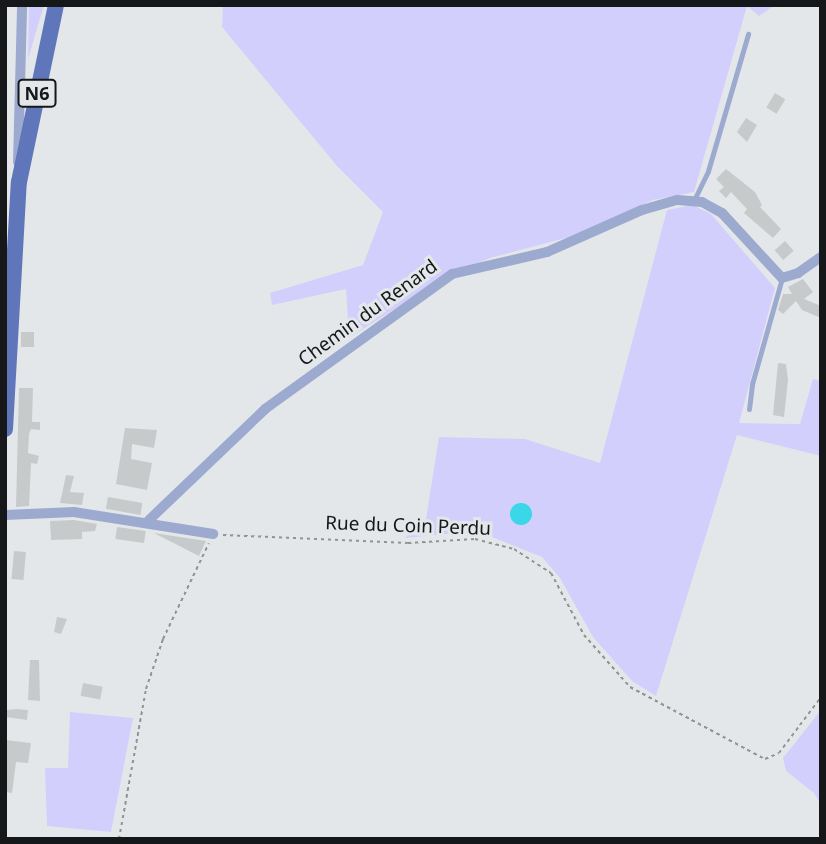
<!DOCTYPE html>
<html>
<head>
<meta charset="utf-8">
<style>
	body { margin:0 }
	#map { position:relative; width:826px; height:844px; overflow:hidden; background:#e4e7e9; font-family:"Noto Sans",sans-serif }
	div>[style] { position:absolute }
	[style*='--x'] { left:calc(var(--x)*1px); top:calc(var(--y)*1px); width:calc(var(--w)*1px); rotate:calc(var(--a)*1deg) }
	.green>* { inset:0; background:#d3cffd }
	.water>* { inset:0; background:#39d7e8 }
	.round { border-radius:50% }
	.building>* { inset:0; background:#c6cacb; transform-origin:0 0 }
	.path>* { height:2px; margin-top:-1px; transform-origin:0; background:repeating-linear-gradient(90deg,#909394 0 3.5px,transparent 0 7px) }
	.service>* { height:5px; margin:-2.5px; padding:0 2.5px; transform-origin:2.5px; border-radius:2.5px; background:#9caad0 }
	.minor>* { height:10px; margin:-5px; padding:0 5px; transform-origin:5px; border-radius:5px; background:#9caad0 }
	.primary>* { height:16px; margin:-8px; padding:0 8px; transform-origin:8px; border-radius:8px; background:#5f76ba }
	span { translate:-50% -50%; white-space:nowrap; text-align:center; line-height:1.15; -webkit-text-stroke:6px #e4e7e9; paint-order:stroke }
	.shield-label span { padding:2px 5px; background:#e4e7e9; border:2px solid; border-radius:5px; -webkit-text-stroke-width:0 }
	.shield-label { font-size:18px; color:#161718; font-weight:700 }
	.street-label { font-size:19px; color:#161718 }
	.frame { position:absolute; inset:0; border:7px solid #161718; pointer-events:none }
</style>
</head>
<body>
<div id="map">
	<div class="green">
		<div style="clip-path:polygon(29px 5px,44px 5px,28px 59px)"></div>
		<div style="clip-path:polygon(223px 5px,775px 5px,759px 16px,747px 6px,694px 192px,653px 200px,573px 236px,490px 258px,437px 282px,349px 338px,346px 289px,272px 305px,270px 293px,363px 265px,383px 212px,337px 166px,222px 27px)"></div>
		<div style="clip-path:polygon(693px 205px,711px 214px,775px 288px,739px 423px,800px 424px,813px 379px,821px 381px,821px 456px,737px 435px,656px 696px,632px 681px,593px 637px,560px 578px,542px 557px,477px 531px,405px 538px,426px 519px,439px 437px,525px 439px,600px 463px,667px 210px)"></div>
		<div style="clip-path:polygon(821px 710px,821px 805px,814px 793px,786px 771px,783px 758px)"></div>
		<div style="clip-path:polygon(70px 712px,133px 718px,111px 832px,47px 826px,45px 768px,68px 768px)"></div>
	</div>
	<div class="water">
		<div class="round" style="left:510px;top:503px;width:22px;height:22px"></div>
	</div>
	<div class="building">
		<div style="left:775px;top:93px;width:12px;height:17px;rotate:31deg"></div>
		<div style="clip-path:polygon(746px 118px,757px 125px,747px 142px,737px 132px)"></div>
		<div style="clip-path:polygon(726px 169px,755px 192px,762px 205px,760px 207px,781px 229px,773px 238px,744px 213px,747px 209px,731px 192px,726px 198px,719px 191px,724px 187px,716px 179px)"></div>
		<div style="left:785px;top:241px;width:13px;height:14px;rotate:48deg"></div>
		<div style="clip-path:polygon(803px 279px,813px 292px,804px 299px,821px 306px,821px 318px,802px 310px,796px 301px,783px 314px,778px 310px,783px 294px,792px 294px,788px 287px)"></div>
		<div style="left:21px;top:332px;width:13px;height:15px"></div>
		<div style="clip-path:polygon(778px 363px,786px 364px,788px 380px,784px 417px,773px 415px)"></div>
		<div style="clip-path:polygon(19px 388px,33px 388px,32px 422px,40px 422px,40px 430px,31px 429px,29px 434px,28px 453px,39px 456px,37px 464px,31px 463px,29px 506px,16px 507px)"></div>
		<div style="clip-path:polygon(125px 428px,157px 430px,154px 448px,132px 444px,131px 459px,152px 463px,147px 490px,116px 484px)"></div>
		<div style="clip-path:polygon(66px 475px,74px 476px,70px 492px,84px 493px,82px 505px,60px 503px)"></div>
		<div style="left:108px;top:497px;width:35px;height:12px;rotate:10deg"></div>
		<div style="clip-path:polygon(74px 520px,97px 524px,95px 531px,82px 532px,82px 539px,51px 540px,50px 521px)"></div>
		<div style="left:117px;top:527px;width:29px;height:12px;rotate:8deg"></div>
		<div style="clip-path:polygon(154px 533px,206px 541px,199px 556px)"></div>
		<div style="left:14px;top:551px;width:12px;height:28px;rotate:5deg"></div>
		<div style="clip-path:polygon(57px 617px,67px 619px,61px 634px,54px 632px)"></div>
		<div style="clip-path:polygon(30px 660px,39px 660px,40px 701px,28px 700px)"></div>
		<div style="left:83px;top:683px;width:20px;height:13px;rotate:11deg"></div>
		<div style="clip-path:polygon(16px 709px,28px 710px,27px 720px,6px 717px,7px 710px)"></div>
		<div style="clip-path:polygon(5px 740px,31px 743px,28px 763px,16px 762px,12px 793px,5px 792px)"></div>
	</div>
	<div class="path">
		<div style="--x:223;--y:535;--w:185;--a:2.5"></div>
		<div style="--x:408;--y:543;--w:67;--a:-3.4"></div>
		<div style="--x:475;--y:539;--w:40;--a:14.4"></div>
		<div style="--x:514;--y:549;--w:44;--a:33"></div>
		<div style="--x:551;--y:573;--w:70;--a:62"></div>
		<div style="--x:584;--y:635;--w:69;--a:48.5"></div>
		<div style="--x:630;--y:687;--w:153;--a:28.1"></div>
		<div style="--x:765;--y:759;--w:15;--a:-23"></div>
		<div style="--x:779;--y:753;--w:70;--a:-53.1"></div>
		<div style="--x:119;--y:839;--w:152;--a:-79.8"></div>
		<div style="--x:146;--y:689;--w:53;--a:-71.2"></div>
		<div style="--x:163;--y:639;--w:106;--a:-64.4"></div>
	</div>
	<div class="service">
		<div style="--x:694;--y:200;--w:32;--a:-64"></div>
		<div style="--x:708;--y:171;--w:143;--a:-73.7"></div>
		<div style="--x:749;--y:409;--w:25;--a:-83"></div>
		<div style="--x:752;--y:384;--w:110;--a:-74.2"></div>
	</div>
	<div class="minor">
		<div style="--x:18;--y:162;--w:157;--a:-88.5"></div>
		<div style="--x:5;--y:515;--w:69;--a:-2.5"></div>
		<div style="--x:74;--y:512;--w:141;--a:9"></div>
		<div style="--x:148;--y:521;--w:162;--a:-43.7"></div>
		<div style="--x:265;--y:409;--w:231;--a:-35.8"></div>
		<div style="--x:452;--y:274;--w:98;--a:-13"></div>
		<div style="--x:547;--y:252;--w:104;--a:-23.9"></div>
		<div style="--x:642;--y:210;--w:37;--a:-16"></div>
		<div style="--x:678;--y:200;--w:24;--a:5"></div>
		<div style="--x:702;--y:202;--w:23;--a:29"></div>
		<div style="--x:722;--y:213;--w:88;--a:47.3"></div>
		<div style="--x:782;--y:278;--w:17;--a:-17"></div>
		<div style="--x:798;--y:273;--w:28;--a:-35"></div>
	</div>
	<div class="primary">
		<div style="--x:5;--y:429;--w:247;--a:-86.8"></div>
		<div style="--x:19;--y:182;--w:181;--a:-78.2"></div>
	</div>
	<div class="shield-label">
		<span style="left:37px;top:93px">N6</span>
	</div>
	<div class="street-label">
		<span style="left:368px;top:313px;rotate:-36deg">Chemin du Renard</span>
		<span style="left:408px;top:526px;rotate:2deg">Rue du Coin Perdu</span>
	</div>
	<div class="frame"></div>
</div>
</body>
</html>
